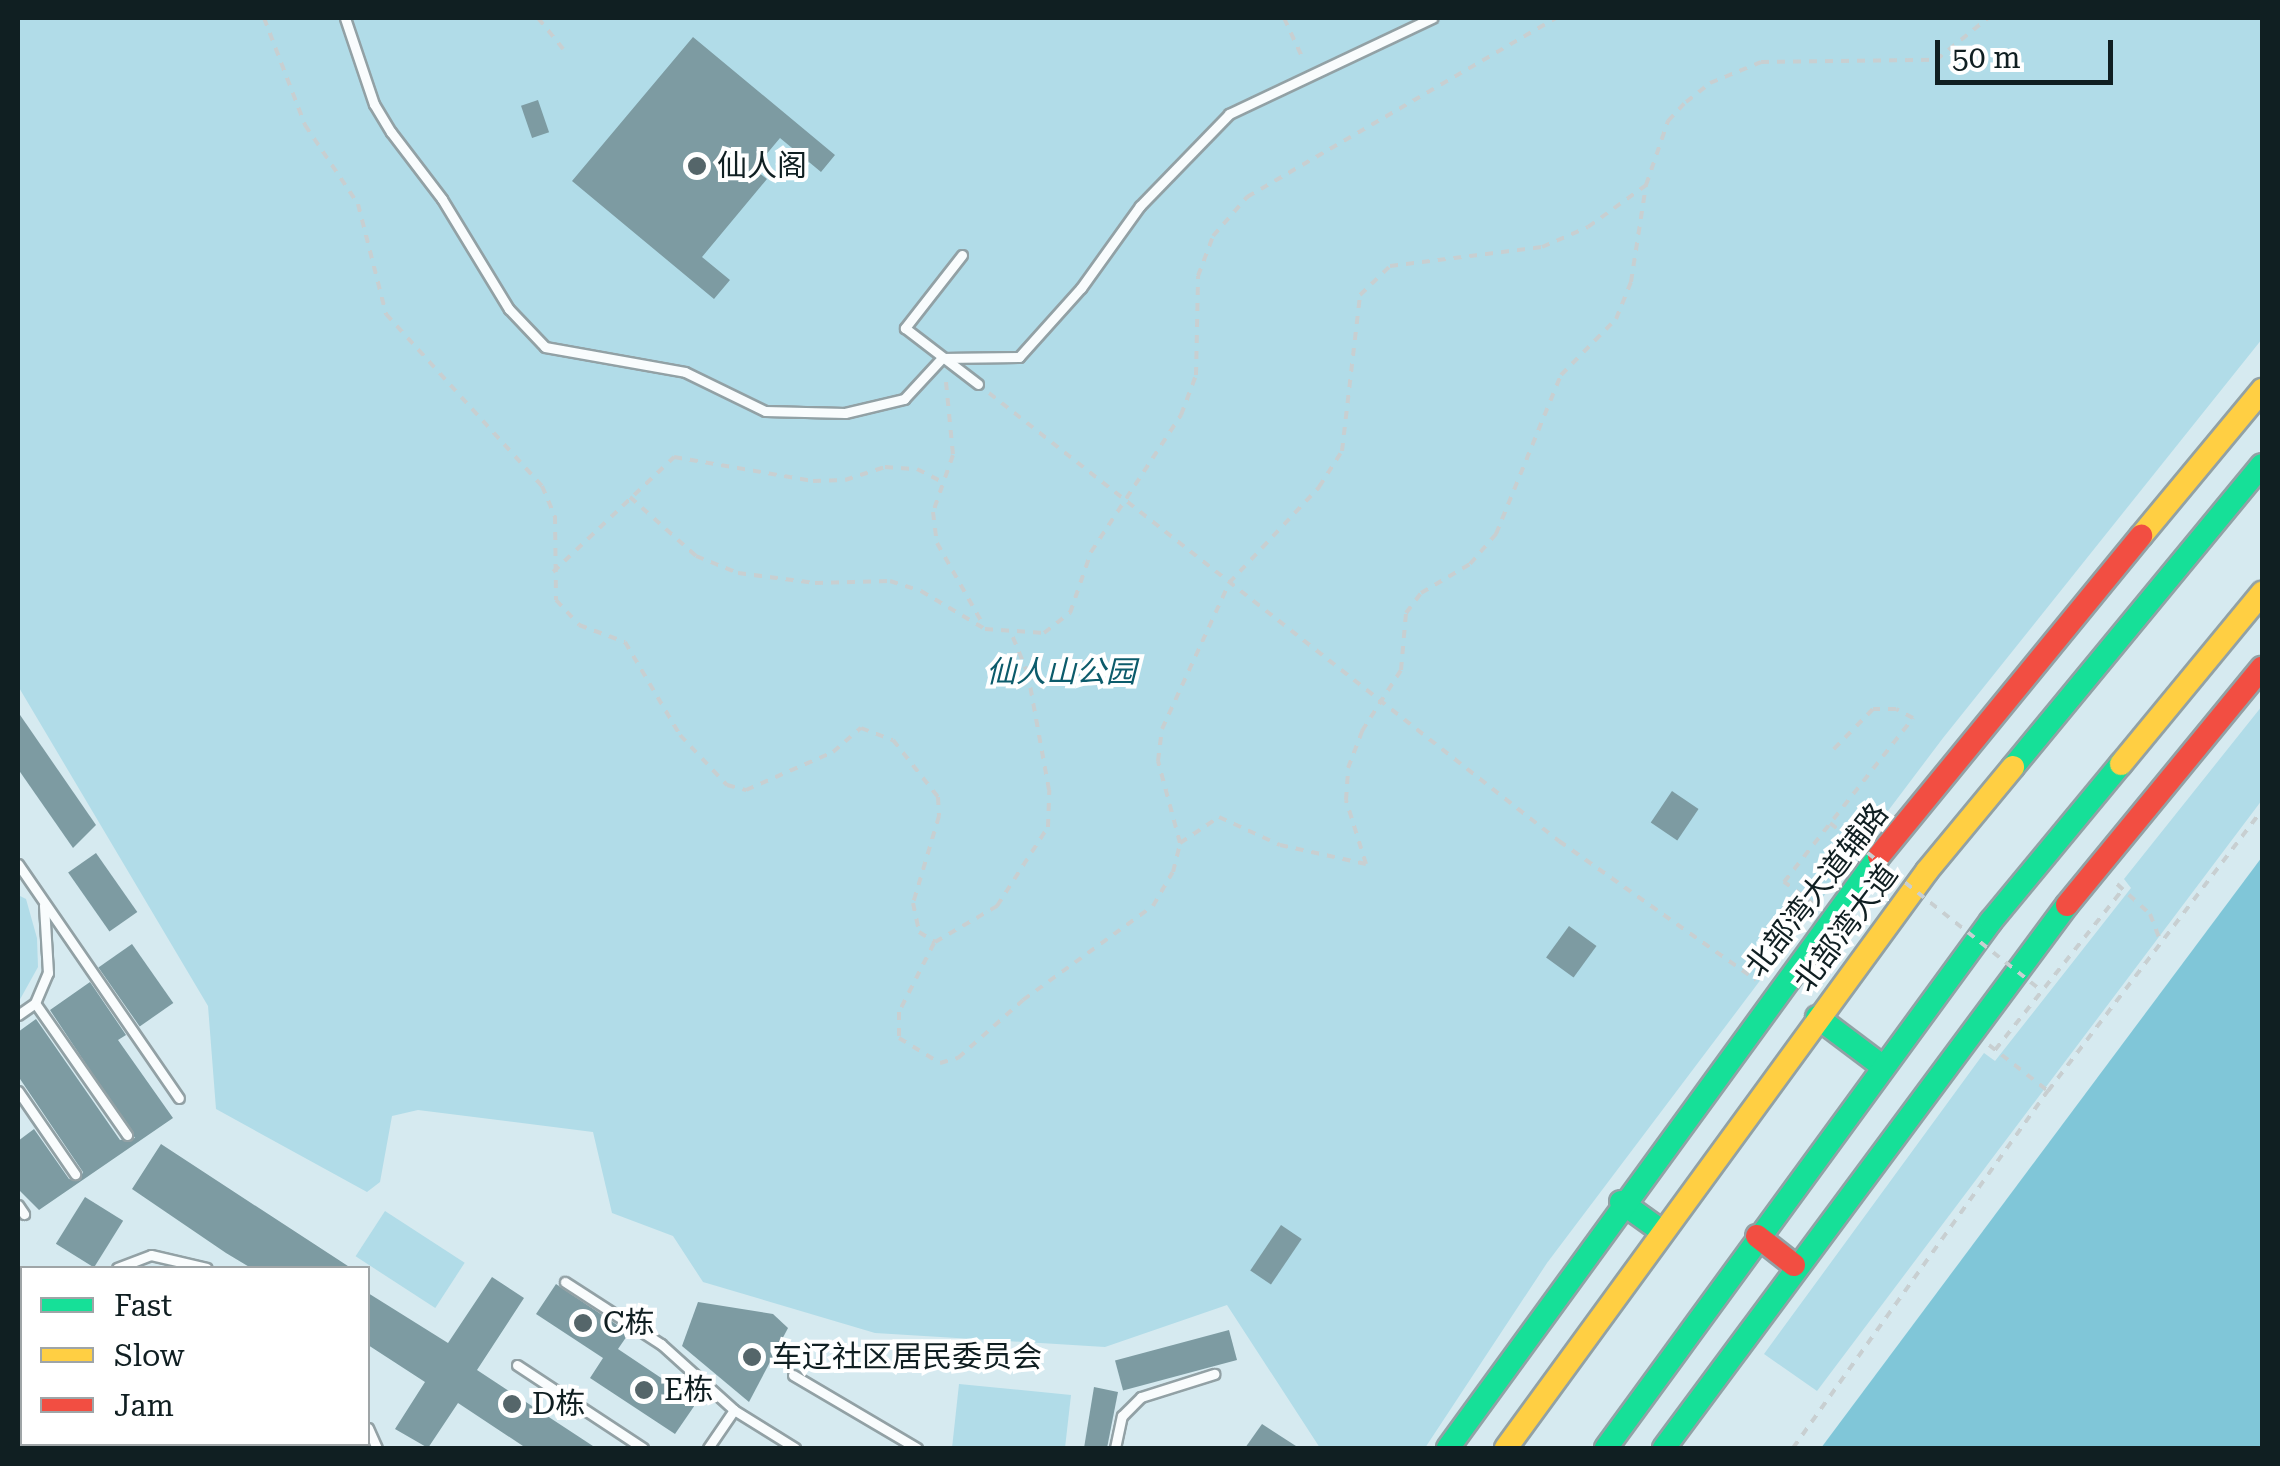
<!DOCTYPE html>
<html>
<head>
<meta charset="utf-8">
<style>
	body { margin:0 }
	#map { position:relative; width:2280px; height:1466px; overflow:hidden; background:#d6eaf0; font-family:"Roboto Serif","Noto Sans SC",serif }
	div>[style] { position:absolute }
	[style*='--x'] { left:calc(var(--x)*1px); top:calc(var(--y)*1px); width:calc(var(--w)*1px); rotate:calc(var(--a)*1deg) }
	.green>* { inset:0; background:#b1dce8; transform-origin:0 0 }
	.water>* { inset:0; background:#80c6d8 }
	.building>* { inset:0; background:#7d9ba2; transform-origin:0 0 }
	.path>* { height:4px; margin-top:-2px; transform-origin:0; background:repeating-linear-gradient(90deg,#c8cfd1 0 8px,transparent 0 16px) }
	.roads { filter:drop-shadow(2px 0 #92a1a5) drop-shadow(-2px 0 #92a1a5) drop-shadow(0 2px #92a1a5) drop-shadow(0 -2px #92a1a5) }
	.lane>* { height:9px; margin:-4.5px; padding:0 4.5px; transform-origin:4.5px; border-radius:4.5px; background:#f9fcfd }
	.fast>* { height:22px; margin:-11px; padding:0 11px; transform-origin:11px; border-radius:11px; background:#16e098 }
	.slow>* { height:22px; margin:-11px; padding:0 11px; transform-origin:11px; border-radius:11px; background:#ffcf43 }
	.jam>* { height:22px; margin:-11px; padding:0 11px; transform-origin:11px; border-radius:11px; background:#f24e42 }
	.path-bridge>* { height:4px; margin-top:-2px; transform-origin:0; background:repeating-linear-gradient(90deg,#c8cfd1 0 8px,transparent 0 16px) }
	.dots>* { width:28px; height:28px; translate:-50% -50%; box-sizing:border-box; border:5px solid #fff; border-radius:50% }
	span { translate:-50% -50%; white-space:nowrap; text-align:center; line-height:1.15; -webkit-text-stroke:8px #fff; paint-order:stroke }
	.poi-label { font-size:30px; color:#101f22 }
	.left { translate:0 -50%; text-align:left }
	.park-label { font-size:30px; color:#0c5b6b; font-style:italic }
	.street-label { font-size:30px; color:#101f22 }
	.frame { position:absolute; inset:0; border:20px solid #101f22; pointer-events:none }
	.legend { position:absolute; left:20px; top:1266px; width:350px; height:180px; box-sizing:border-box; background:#fff; border:2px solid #9fa5a7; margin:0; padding:12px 18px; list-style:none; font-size:30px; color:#101f22 }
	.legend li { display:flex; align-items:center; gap:20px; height:50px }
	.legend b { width:50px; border:2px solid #9fa5a7 }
	.scale { position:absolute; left:1935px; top:40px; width:178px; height:45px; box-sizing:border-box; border:5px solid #101f22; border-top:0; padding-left:12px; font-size:30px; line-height:35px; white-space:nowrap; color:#101f22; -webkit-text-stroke:8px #fff; paint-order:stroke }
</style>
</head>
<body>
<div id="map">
	<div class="green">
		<div style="clip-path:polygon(18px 18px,2262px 18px,2262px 339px,1943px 738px,1547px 1263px,1425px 1448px,1320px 1448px,1227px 1305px,1105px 1347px,875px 1333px,703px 1282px,673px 1236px,612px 1213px,593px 1132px,418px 1110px,392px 1116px,380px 1182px,367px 1192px,216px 1109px,208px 1006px,18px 686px)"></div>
		<div style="clip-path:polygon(2262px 706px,2262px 800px,1817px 1391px,1764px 1354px,1984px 1053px,1995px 1061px,2131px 888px,2124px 879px)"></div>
		<div style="clip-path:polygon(18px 895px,26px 899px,37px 938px,38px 967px,18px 1003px)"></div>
		<div style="left:385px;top:1211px;width:95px;height:54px;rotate:33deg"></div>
		<div style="clip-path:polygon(959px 1384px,1071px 1395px,1065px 1448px,952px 1448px)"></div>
	</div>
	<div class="water">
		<div style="clip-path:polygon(2262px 857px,2262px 1448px,1821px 1448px)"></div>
	</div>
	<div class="building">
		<div style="clip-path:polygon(693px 37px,835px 155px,821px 172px,780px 138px,754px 169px,767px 179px,702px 257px,730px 280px,714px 299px,572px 181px)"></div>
		<div style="left:538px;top:100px;width:34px;height:18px;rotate:71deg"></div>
		<div style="clip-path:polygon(18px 712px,96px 825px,73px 848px,18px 769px)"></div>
		<div style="left:1672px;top:791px;width:32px;height:38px;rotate:34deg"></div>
		<div style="left:96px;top:853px;width:72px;height:34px;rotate:55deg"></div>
		<div style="left:1569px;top:926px;width:34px;height:39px;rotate:36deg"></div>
		<div style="left:132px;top:944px;width:72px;height:41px;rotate:55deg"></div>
		<div style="clip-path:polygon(90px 982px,126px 1035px,118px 1040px,173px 1118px,39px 1210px,18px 1189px,18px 1141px,34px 1129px,69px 1179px,79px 1181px,83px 1172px,18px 1076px,18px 1032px,36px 1019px,120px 1140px,135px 1138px,50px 1010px)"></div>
		<div style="clip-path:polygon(161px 1144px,245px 1199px,351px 1268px,251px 1268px,226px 1253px,132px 1189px)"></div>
		<div style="left:85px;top:1197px;width:45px;height:55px;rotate:32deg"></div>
		<div style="left:1281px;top:1225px;width:25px;height:55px;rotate:34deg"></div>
		<div style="clip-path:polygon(492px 1277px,524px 1298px,477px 1370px,596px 1448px,526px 1448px,458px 1403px,428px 1448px,395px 1429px,425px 1382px,368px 1345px,368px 1293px,448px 1343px)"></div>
		<div style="clip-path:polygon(556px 1284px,629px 1333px,618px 1349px,697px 1402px,675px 1434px,590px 1378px,603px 1358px,536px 1314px)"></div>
		<div style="clip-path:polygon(698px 1302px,773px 1314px,788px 1328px,749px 1402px,682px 1346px)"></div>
		<div style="left:1229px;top:1330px;width:31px;height:118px;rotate:75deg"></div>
		<div style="clip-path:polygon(1094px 1387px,1118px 1392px,1107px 1448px,1084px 1448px)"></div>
		<div style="clip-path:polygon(1262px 1424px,1299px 1448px,1245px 1448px)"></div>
	</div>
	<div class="path">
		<div style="--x:264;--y:18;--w:115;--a:69"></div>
		<div style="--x:305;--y:125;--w:95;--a:56.1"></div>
		<div style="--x:358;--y:204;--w:114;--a:75.7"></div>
		<div style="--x:386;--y:314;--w:232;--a:47.8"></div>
		<div style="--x:542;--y:486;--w:33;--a:67"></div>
		<div style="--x:555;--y:516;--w:84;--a:89.3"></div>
		<div style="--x:556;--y:600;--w:34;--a:47"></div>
		<div style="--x:579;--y:625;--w:49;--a:20.3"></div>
		<div style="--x:625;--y:642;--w:108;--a:59.4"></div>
		<div style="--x:680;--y:735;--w:69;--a:46.8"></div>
		<div style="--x:727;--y:785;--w:20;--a:15"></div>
		<div style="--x:746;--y:790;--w:95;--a:-23.6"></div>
		<div style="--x:833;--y:752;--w:37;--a:-41"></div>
		<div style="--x:861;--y:728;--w:34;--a:21"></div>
		<div style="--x:893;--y:740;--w:73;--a:51.7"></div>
		<div style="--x:938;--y:797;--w:19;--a:87"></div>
		<div style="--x:939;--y:816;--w:91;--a:106.6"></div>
		<div style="--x:913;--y:903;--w:30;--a:78"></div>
		<div style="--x:919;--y:932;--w:19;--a:32"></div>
		<div style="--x:935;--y:942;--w:72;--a:-30.1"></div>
		<div style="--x:997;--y:906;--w:94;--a:-57.2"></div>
		<div style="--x:1048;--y:827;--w:37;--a:-88"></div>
		<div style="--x:1049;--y:790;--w:118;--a:-100.3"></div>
		<div style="--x:1028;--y:674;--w:42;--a:-112.3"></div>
		<div style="--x:538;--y:18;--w:40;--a:51"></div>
		<div style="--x:1284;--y:18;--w:47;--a:65.1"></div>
		<div style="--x:946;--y:382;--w:73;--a:84.5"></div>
		<div style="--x:953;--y:455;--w:60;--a:109.3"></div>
		<div style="--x:933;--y:512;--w:31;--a:83"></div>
		<div style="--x:937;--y:543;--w:95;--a:60.5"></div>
		<div style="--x:989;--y:393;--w:725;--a:38.17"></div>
		<div style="--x:1559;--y:841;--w:241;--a:35.2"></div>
		<div style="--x:630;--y:497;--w:89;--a:41.8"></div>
		<div style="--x:696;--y:556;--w:45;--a:22"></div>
		<div style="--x:738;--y:573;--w:78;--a:7.4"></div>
		<div style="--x:815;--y:583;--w:75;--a:-1.5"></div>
		<div style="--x:890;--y:581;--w:33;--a:18"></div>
		<div style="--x:921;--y:591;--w:74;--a:30.7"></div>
		<div style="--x:985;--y:629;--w:59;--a:3.9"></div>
		<div style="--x:1044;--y:633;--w:33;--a:-38"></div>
		<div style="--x:1070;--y:613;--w:65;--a:-71"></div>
		<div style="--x:1091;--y:552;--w:164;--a:-56.7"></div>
		<div style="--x:1181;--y:415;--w:43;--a:-69.4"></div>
		<div style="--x:1196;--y:375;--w:99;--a:-88.8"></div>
		<div style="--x:1198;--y:276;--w:43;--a:-69.4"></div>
		<div style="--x:1213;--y:236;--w:52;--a:-48.9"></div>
		<div style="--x:1247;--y:197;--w:357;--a:-30.1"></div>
		<div style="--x:553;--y:572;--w:167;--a:-43.5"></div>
		<div style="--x:674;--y:457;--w:141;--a:9.8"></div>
		<div style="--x:813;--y:481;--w:32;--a:-2"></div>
		<div style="--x:845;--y:480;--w:42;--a:-18"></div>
		<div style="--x:885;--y:467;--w:32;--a:4"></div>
		<div style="--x:917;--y:469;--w:30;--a:27"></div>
		<div style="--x:1180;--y:843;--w:47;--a:-33.7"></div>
		<div style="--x:1219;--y:817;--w:67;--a:24.7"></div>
		<div style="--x:1280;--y:845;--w:88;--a:12.5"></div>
		<div style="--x:1366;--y:864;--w:67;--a:-107.4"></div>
		<div style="--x:1346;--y:800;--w:32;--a:-86"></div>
		<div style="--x:1348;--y:768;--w:40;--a:-69"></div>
		<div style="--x:1362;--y:731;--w:72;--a:-57.4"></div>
		<div style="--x:1401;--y:670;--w:57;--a:-85"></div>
		<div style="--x:1406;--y:613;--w:25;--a:-53"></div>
		<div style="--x:1421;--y:593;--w:57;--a:-30.6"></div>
		<div style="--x:1470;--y:564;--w:40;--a:-49"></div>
		<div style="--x:1496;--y:534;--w:172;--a:-67.8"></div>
		<div style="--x:1561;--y:375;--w:78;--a:-45.5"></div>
		<div style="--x:1616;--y:319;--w:40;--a:-68"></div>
		<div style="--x:1631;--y:282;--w:98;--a:-81.2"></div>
		<div style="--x:1646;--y:185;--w:68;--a:-71"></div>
		<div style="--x:1668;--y:121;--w:26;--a:-47"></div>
		<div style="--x:1686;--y:102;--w:31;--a:-38"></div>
		<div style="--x:1710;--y:83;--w:55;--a:-22.4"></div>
		<div style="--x:1761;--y:62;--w:175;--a:-0.7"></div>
		<div style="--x:1936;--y:60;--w:67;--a:-38.9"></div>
		<div style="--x:2117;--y:884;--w:45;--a:42.3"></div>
		<div style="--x:2150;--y:914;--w:26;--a:69"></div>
		<div style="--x:1815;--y:905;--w:39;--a:-143"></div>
		<div style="--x:1784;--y:882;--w:209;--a:-51.8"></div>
		<div style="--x:1913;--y:718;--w:19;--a:-152"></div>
		<div style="--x:1896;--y:709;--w:23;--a:180"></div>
		<div style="--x:1873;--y:709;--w:59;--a:134.3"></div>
		<div style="--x:934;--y:943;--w:77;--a:116.9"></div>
		<div style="--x:899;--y:1012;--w:26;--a:90"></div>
		<div style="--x:899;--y:1038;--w:48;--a:31.4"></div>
		<div style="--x:940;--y:1063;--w:19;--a:-16"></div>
		<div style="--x:958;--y:1058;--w:87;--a:-41.7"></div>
		<div style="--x:1023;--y:1000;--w:160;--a:-35.9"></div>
		<div style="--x:1153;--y:906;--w:39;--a:-60"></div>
		<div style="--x:1173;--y:872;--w:30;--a:-76"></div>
		<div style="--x:1180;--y:843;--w:85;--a:-105"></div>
		<div style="--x:1158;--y:761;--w:32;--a:-83"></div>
		<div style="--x:1162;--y:729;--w:161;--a:-65.3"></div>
		<div style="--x:1229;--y:583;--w:132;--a:-46.8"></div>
		<div style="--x:1319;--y:487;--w:43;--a:-57.4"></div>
		<div style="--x:1342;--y:451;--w:157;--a:-83.4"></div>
		<div style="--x:1360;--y:295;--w:42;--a:-44"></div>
		<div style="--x:1390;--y:266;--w:153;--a:-7.1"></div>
		<div style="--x:1542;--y:247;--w:50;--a:-23.5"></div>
		<div style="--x:1588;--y:227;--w:72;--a:-35.9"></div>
		<div style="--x:1989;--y:1045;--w:75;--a:37.9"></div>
		<div style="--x:1995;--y:1050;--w:206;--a:-51.5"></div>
		<div style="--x:1793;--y:1448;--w:439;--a:-54.5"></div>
		<div style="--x:2048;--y:1091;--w:353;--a:-52.7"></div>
	</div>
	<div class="roads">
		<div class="lane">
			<div style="--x:345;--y:18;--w:91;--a:71.4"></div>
			<div style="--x:374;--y:104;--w:33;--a:59"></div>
			<div style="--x:391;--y:132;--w:84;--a:52.7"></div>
			<div style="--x:442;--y:199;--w:129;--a:58.7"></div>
			<div style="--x:509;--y:309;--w:52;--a:46.5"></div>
			<div style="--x:545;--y:347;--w:142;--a:10.1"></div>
			<div style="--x:685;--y:372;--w:89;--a:26"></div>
			<div style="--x:765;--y:411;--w:80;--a:1.4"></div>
			<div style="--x:845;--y:413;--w:61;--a:-13.3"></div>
			<div style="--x:904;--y:399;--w:56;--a:-47.2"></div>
			<div style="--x:942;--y:358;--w:77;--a:-0.7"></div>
			<div style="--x:1019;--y:357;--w:93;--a:-48.1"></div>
			<div style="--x:1081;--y:288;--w:101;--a:-54.3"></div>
			<div style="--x:1140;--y:206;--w:128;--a:-45.9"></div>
			<div style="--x:1229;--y:114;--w:225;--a:-25.3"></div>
			<div style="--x:962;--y:255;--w:93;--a:128"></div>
			<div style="--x:905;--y:328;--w:92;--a:37.5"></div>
			<div style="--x:18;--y:864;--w:284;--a:55.5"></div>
			<div style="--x:35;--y:1003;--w:161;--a:55.1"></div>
			<div style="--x:18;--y:1015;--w:21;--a:-35"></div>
			<div style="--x:35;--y:1003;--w:33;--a:-67"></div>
			<div style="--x:48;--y:973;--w:68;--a:-93.4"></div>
			<div style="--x:18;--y:1091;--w:101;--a:55.5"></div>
			<div style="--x:18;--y:1205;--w:11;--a:56"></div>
			<div style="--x:117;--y:1268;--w:36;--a:-21"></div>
			<div style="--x:151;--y:1255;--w:57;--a:13.1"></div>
			<div style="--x:565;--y:1282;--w:114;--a:32.9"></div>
			<div style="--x:661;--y:1344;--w:98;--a:42.1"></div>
			<div style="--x:734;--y:1410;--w:72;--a:31.9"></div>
			<div style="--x:18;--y:1350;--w:6;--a:-45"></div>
			<div style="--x:517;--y:1365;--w:151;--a:33.4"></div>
			<div style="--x:793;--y:1375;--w:144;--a:30.5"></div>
			<div style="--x:18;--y:1378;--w:8;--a:60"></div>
			<div style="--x:368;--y:1428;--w:22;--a:66"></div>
			<div style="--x:64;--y:1444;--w:6;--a:45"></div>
			<div style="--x:708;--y:1448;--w:46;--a:-55.6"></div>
			<div style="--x:1115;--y:1448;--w:33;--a:-78"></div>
			<div style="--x:1122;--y:1416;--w:27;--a:-45"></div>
			<div style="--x:1141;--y:1397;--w:77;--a:-17.5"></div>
		</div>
		<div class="fast">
			<div style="--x:2013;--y:767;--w:391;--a:-50.5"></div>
			<div style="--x:1817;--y:1017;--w:81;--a:37"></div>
			<div style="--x:1621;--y:1202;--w:48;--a:35.7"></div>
			<div style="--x:1448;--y:1448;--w:732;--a:-53.94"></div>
			<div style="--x:1606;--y:1448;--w:653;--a:-53.85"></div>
			<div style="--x:1991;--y:921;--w:204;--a:-50.4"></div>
			<div style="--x:1664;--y:1448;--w:676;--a:-53.42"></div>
		</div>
		<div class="slow">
			<div style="--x:2141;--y:536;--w:190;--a:-50.3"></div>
			<div style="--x:2121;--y:764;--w:222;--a:-50.5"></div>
			<div style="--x:1506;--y:1448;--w:714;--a:-53.88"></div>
			<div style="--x:1927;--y:871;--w:135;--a:-50.4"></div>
		</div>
		<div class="jam">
			<div style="--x:1879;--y:856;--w:414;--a:-50.7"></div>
			<div style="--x:2067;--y:905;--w:307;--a:-50.6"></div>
			<div style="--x:1757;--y:1236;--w:47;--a:38.1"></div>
		</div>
	</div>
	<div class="path-bridge">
		<div style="--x:1830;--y:823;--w:270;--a:38.4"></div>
	</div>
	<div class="dots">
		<div style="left:697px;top:166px;background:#55666a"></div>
		<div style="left:583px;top:1323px;background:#55666a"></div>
		<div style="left:752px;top:1357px;background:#55666a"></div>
		<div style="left:644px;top:1390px;background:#55666a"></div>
		<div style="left:512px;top:1404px;background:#55666a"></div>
	</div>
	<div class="poi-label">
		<span class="left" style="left:717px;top:166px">仙人阁</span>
		<span class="left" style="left:603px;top:1323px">C栋</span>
		<span class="left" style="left:772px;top:1357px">车辽社区居民委员会</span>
		<span class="left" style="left:664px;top:1390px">E栋</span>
		<span class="left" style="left:532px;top:1404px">D栋</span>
	</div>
	<div class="park-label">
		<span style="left:1061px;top:672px">仙人山公园</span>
	</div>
	<div class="street-label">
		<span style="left:1817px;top:890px;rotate:-52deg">北部湾大道辅路</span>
		<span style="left:1846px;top:928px;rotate:-53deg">北部湾大道</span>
	</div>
	<div class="frame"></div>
	<ul class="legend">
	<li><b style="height:12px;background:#16e098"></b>Fast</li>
	<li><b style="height:12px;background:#ffcf43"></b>Slow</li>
	<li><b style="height:12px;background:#f24e42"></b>Jam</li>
	</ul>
	<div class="scale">50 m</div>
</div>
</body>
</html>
